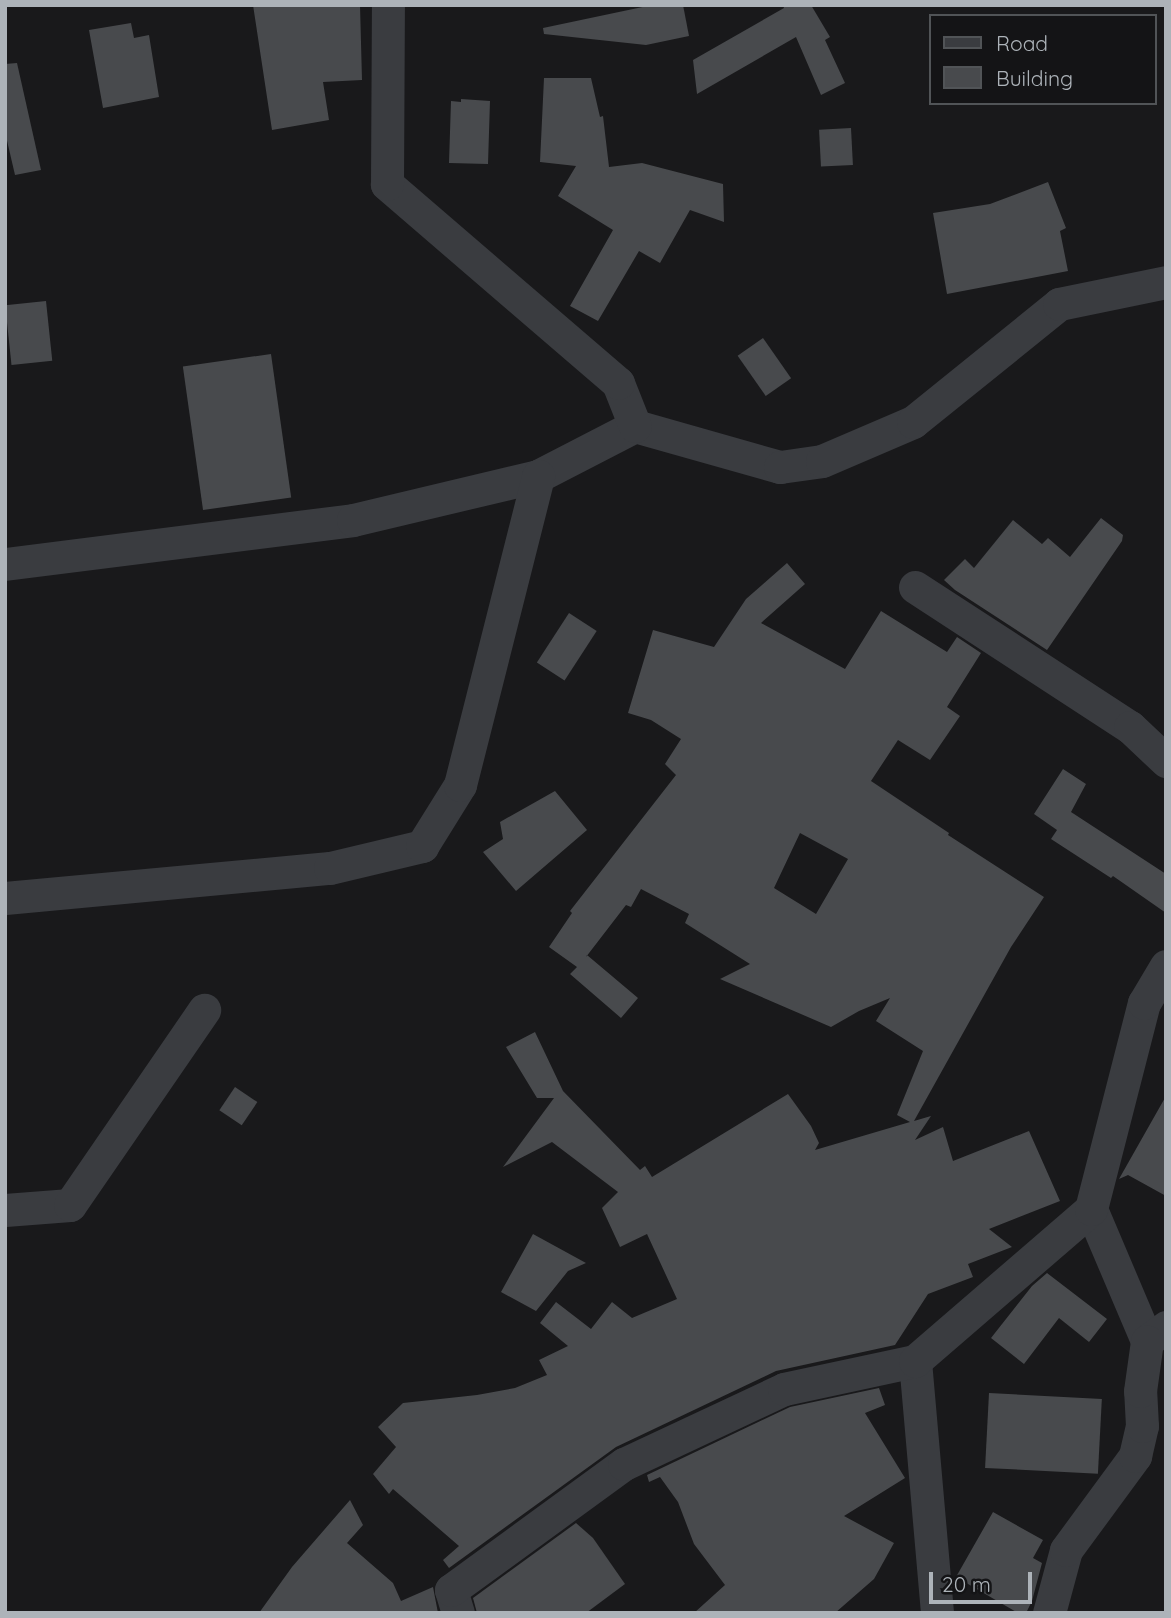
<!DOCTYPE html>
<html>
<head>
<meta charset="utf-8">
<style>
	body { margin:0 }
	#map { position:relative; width:1171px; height:1618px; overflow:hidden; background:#19191b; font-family:Quicksand,sans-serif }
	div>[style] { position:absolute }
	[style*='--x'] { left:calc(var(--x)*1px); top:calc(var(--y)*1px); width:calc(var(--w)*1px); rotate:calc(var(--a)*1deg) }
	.building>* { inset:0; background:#484a4d; transform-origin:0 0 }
	.street>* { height:33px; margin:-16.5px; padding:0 16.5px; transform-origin:16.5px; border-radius:16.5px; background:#3a3c40 }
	span { translate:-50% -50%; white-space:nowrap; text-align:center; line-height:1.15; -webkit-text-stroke:5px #141416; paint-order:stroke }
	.frame { position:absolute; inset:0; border:7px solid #adb3b9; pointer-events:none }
	.legend { position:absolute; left:929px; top:14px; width:228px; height:91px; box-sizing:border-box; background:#141416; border:2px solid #515457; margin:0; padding:9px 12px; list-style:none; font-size:21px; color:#adb3b9 }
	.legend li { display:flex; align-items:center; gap:14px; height:35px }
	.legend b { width:35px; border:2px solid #515457 }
	.scale { position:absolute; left:929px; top:1572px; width:103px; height:32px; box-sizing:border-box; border:4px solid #adb3b9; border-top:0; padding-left:9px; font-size:21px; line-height:24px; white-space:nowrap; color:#adb3b9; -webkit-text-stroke:5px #141416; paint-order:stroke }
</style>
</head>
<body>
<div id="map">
	<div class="building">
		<div style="clip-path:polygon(253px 5px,360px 5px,362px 80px,323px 82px,329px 120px,272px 130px)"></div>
		<div style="clip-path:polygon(652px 5px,683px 5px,689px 36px,646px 45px,544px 34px,543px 28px)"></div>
		<div style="clip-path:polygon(783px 5px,811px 5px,830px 37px,825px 40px,845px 83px,821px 95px,796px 37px,697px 94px,693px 60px,784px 8px)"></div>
		<div style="clip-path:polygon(131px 23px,134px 38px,149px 35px,159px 97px,103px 108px,89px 30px)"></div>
		<div style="clip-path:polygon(17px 63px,41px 170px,15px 175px,5px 132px,5px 64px)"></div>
		<div style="clip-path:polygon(544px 78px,591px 78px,600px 117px,603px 116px,609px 167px,642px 163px,723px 184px,724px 222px,690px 210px,660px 263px,639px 251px,598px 321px,570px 306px,613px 230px,558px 196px,576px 166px,540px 162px)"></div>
		<div style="clip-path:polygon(461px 99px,490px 101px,488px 164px,449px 163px,451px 101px,461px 102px)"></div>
		<div style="left:851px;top:128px;width:37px;height:32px;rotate:87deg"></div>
		<div style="clip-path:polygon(1048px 182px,1066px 228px,1060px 231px,1068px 271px,947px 294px,933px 213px,990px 204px)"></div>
		<div style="left:46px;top:301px;width:60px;height:41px;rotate:84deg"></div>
		<div style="left:763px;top:338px;width:49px;height:31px;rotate:55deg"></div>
		<div style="left:271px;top:354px;width:145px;height:89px;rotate:82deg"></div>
		<div style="clip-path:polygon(1101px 518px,1123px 535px,1122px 541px,1047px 650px,955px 590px,944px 580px,965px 559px,974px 568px,1013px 520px,1042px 544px,1048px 538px,1070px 557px)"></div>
		<div style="clip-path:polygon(evenodd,787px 563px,805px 584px,761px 623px,845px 669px,881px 611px,947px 652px,957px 637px,981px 653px,947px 707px,960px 716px,930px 760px,898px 740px,871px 781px,949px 833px,948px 835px,1044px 897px,1011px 947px,914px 1121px,931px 1116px,915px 1140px,943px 1127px,953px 1161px,1029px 1131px,1060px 1201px,989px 1229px,1012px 1247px,968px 1264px,973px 1277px,928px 1294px,895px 1345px,776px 1371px,616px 1447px,449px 1568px,443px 1560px,459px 1546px,393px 1489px,389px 1494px,373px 1474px,396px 1447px,378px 1427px,403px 1403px,477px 1395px,515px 1388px,547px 1375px,539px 1360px,568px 1346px,540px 1323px,556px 1302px,591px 1329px,612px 1302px,632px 1318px,677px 1299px,647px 1234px,620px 1247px,602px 1208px,618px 1192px,552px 1142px,503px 1167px,554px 1098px,537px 1098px,506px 1047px,535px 1032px,563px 1091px,640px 1170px,645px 1166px,652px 1177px,788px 1094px,811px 1126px,819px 1143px,815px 1150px,910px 1122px,897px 1115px,923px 1051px,876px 1021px,890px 998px,859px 1011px,831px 1027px,720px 979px,750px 964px,685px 923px,689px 914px,641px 889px,631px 907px,626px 905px,586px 957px,587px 955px,638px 998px,621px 1018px,570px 974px,577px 967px,549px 947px,572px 913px,570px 911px,676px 775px,665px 764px,681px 739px,651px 720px,628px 713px,653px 630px,714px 647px,746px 599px,787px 563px,800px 833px,848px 859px,816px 914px,774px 888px,800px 833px)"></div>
		<div style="left:569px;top:613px;width:33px;height:59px;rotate:33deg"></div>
		<div style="clip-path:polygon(1063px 769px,1086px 784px,1071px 812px,1166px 874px,1166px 913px,1113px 876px,1111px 878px,1051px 839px,1057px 830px,1034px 814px)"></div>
		<div style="clip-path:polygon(555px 791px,587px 830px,516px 891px,483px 852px,503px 839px,500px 822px)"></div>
		<div style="left:235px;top:1087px;width:27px;height:28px;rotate:34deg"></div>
		<div style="clip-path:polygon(1166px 1096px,1166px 1196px,1128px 1175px,1119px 1179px)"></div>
		<div style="clip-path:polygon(533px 1234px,586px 1263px,568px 1271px,536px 1311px,501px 1292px)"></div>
		<div style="clip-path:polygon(1047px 1273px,1107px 1319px,1089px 1342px,1059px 1318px,1024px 1364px,991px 1338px,1032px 1286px)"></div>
		<div style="clip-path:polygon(879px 1388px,885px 1405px,865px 1413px,905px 1478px,844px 1516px,894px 1543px,874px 1579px,835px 1613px,694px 1613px,725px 1585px,694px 1544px,678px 1502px,660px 1477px,649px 1482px,647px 1475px,790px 1407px)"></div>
		<div style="left:989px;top:1393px;width:113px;height:75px;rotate:3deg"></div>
		<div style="clip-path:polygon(350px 1500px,363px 1525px,347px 1543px,393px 1583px,401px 1601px,433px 1587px,438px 1613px,259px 1613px,292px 1567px)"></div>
		<div style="clip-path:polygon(993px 1512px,1043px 1540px,1033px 1558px,1042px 1563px,1032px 1601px,1026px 1613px,1018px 1613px,956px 1577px)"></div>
		<div style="clip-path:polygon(576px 1523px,593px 1538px,625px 1584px,586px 1613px,477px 1613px,473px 1598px)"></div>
	</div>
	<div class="street">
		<div style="--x:635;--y:426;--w:151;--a:15.8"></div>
		<div style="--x:780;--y:467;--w:42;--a:-8.1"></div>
		<div style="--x:822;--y:461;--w:99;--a:-23.2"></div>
		<div style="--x:913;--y:422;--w:188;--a:-38.9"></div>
		<div style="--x:1059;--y:304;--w:109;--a:-11.6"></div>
		<div style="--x:5;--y:564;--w:351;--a:-7.2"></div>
		<div style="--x:353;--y:520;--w:190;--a:-13.4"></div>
		<div style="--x:538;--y:476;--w:109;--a:-27.3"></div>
		<div style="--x:635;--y:426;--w:46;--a:-111.6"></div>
		<div style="--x:618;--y:383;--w:305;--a:-139.3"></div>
		<div style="--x:387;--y:184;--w:179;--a:-89.7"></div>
		<div style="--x:915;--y:587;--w:257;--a:33.1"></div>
		<div style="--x:1130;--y:727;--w:50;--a:43.4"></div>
		<div style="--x:5;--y:898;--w:326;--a:-5.3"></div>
		<div style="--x:330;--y:868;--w:95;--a:-13.4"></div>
		<div style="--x:422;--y:846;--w:72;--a:-58.1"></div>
		<div style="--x:460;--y:785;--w:319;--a:-75.8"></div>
		<div style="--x:1091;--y:1209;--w:143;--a:67"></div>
		<div style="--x:1147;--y:1341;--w:24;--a:-36"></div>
		<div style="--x:5;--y:1210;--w:65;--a:-4.4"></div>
		<div style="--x:70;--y:1205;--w:237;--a:-55.5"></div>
		<div style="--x:915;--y:1361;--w:253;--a:85"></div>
		<div style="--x:458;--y:1613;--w:24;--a:-107"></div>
		<div style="--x:451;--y:1590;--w:214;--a:-36.1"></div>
		<div style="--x:624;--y:1464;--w:177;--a:-25.1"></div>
		<div style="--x:784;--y:1389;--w:134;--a:-12.1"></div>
		<div style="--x:915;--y:1361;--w:233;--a:-40.8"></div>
		<div style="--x:1091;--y:1209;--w:213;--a:-75.6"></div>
		<div style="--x:1144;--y:1003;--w:43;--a:-59.3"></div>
		<div style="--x:1049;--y:1613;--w:65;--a:-74.9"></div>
		<div style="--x:1066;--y:1550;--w:117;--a:-53.7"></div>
		<div style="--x:1135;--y:1456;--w:31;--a:-77"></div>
		<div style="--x:1142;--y:1426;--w:35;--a:-93"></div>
		<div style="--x:1140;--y:1391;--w:50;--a:-82"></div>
	</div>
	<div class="frame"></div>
	<ul class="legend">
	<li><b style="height:9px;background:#3a3c40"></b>Road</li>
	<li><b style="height:19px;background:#484a4d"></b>Building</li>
	</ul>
	<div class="scale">20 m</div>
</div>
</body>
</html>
